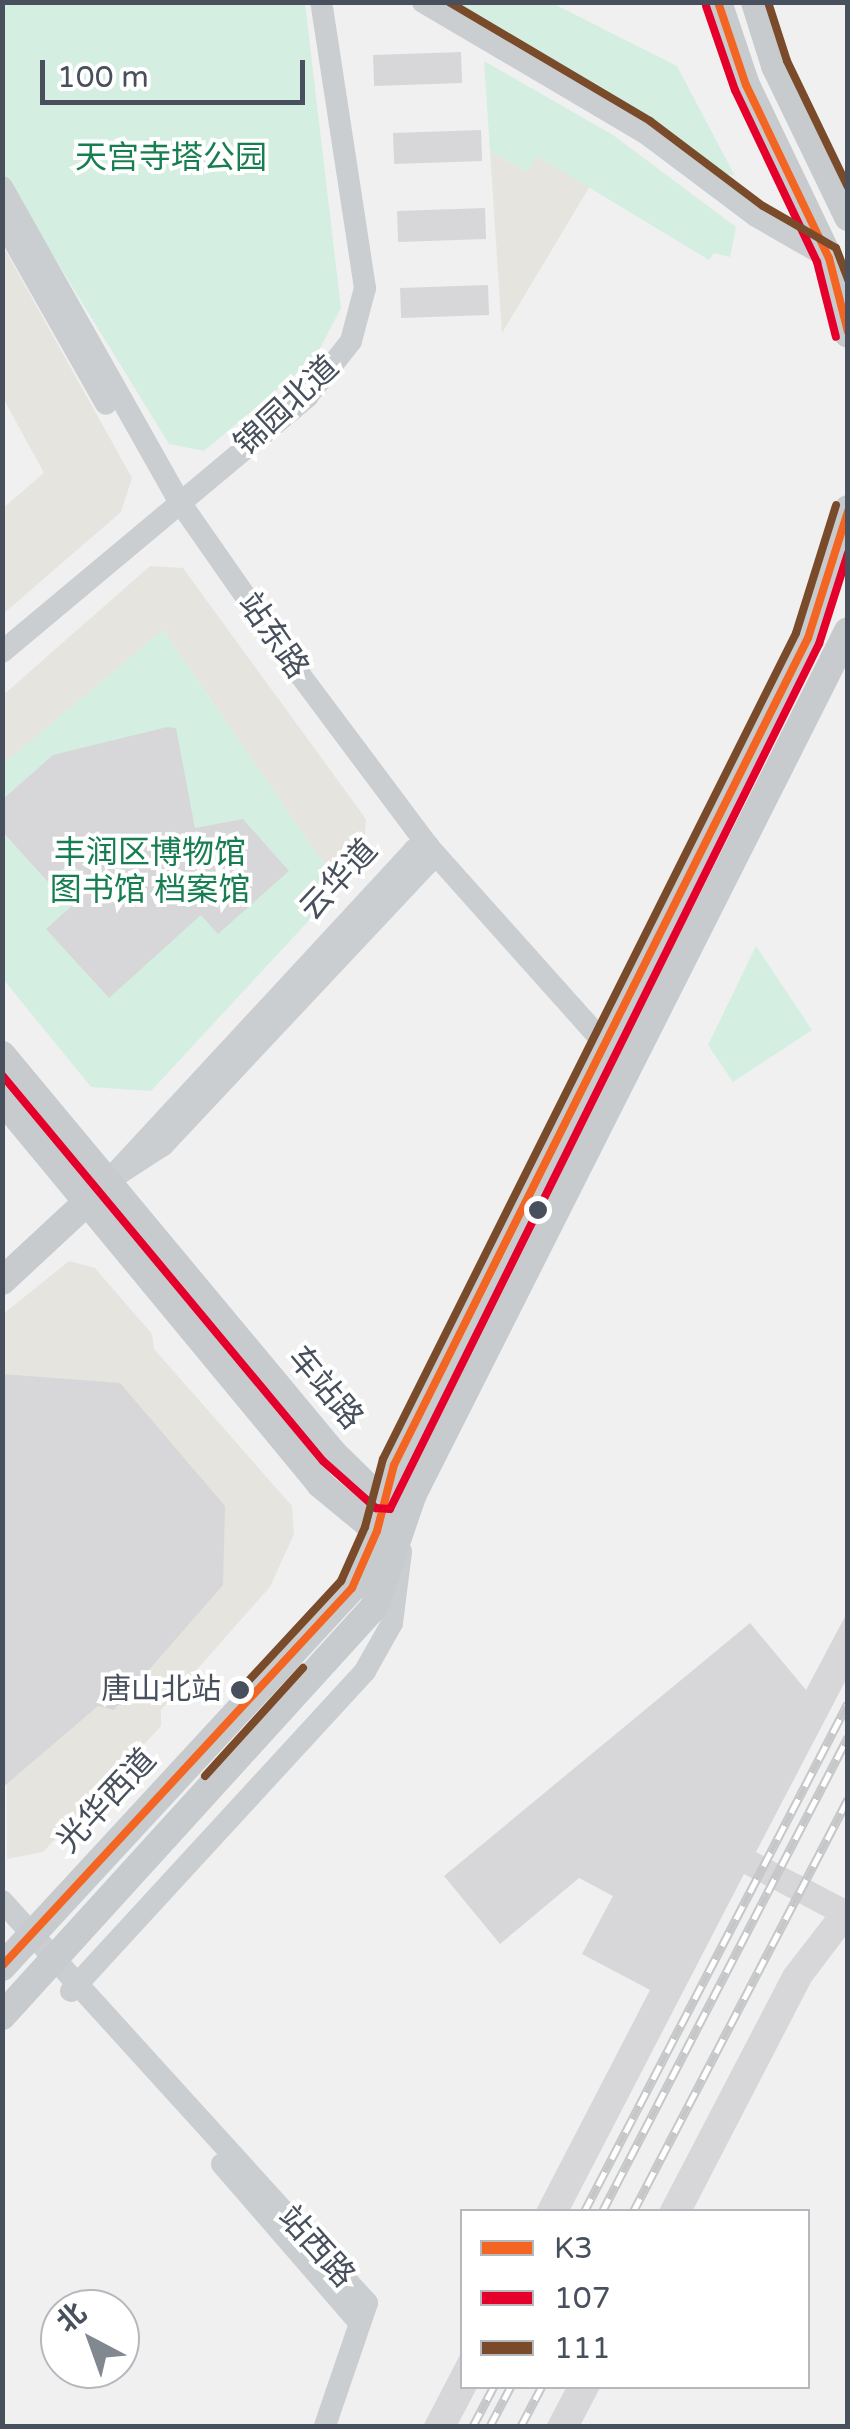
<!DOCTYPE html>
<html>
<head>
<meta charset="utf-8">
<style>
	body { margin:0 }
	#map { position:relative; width:850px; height:2429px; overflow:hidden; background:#f0f0f0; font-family:"Varela Round","Noto Sans SC",sans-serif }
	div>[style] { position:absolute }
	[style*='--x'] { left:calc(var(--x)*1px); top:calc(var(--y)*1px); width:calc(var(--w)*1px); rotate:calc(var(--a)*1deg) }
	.commercial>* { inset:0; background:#e5e4de }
	.green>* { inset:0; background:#d4efe1 }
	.building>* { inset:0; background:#d7d7d9; transform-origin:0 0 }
	.minor>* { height:22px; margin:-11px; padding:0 11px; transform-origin:11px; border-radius:11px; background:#cbced1 }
	.major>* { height:28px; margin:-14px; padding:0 14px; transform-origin:14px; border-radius:14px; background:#c7cbce }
	.rail>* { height:9px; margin-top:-4.5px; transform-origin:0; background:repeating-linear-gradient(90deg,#fff 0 15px,#c6c7c9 0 30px); box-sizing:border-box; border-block:2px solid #c6c7c9 }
	.bus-1>* { height:8px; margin:-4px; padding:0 4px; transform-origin:4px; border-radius:4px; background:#f26522 }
	.bus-2>* { height:8px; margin:-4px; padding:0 4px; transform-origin:4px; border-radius:4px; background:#e4002b }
	.bus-3>* { height:8px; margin:-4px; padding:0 4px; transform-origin:4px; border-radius:4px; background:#7a4b2a }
	.dots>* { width:28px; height:28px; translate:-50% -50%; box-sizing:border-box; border:5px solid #fff; border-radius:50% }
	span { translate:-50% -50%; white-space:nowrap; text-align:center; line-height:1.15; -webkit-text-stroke:8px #fff; paint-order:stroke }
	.bus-label { font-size:30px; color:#47505c }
	.right { translate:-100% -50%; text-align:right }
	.park-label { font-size:32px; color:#177e52 }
	.street-label { font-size:32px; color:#47505c }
	.frame { position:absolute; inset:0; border:5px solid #47505c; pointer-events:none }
	.legend { position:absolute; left:460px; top:2209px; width:350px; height:180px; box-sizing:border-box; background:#fff; border:2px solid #b5b9be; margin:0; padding:12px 18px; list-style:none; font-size:30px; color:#47505c }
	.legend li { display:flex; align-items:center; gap:20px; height:50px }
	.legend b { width:50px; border:2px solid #b5b9be }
	.north { position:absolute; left:40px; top:2289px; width:100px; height:100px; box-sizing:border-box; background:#fff; border:2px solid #b5b9be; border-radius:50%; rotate:319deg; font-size:28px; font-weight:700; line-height:40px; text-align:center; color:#47505c }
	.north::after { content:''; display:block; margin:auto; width:35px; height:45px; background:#828890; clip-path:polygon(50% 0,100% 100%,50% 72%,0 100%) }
	.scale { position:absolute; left:40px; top:60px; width:265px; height:45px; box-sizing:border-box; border:5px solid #47505c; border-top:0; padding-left:12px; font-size:30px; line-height:35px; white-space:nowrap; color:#47505c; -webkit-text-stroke:8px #fff; paint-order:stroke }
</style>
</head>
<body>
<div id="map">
	<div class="commercial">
		<div style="clip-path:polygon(490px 151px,527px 172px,537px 156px,590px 186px,502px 333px)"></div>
		<div style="clip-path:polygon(2px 244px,132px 478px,121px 512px,3px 614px,3px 508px,44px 473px,3px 398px)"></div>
		<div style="clip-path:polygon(150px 566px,183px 568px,366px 819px,363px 865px,340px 887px,163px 630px,3px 765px,2px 696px)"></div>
		<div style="clip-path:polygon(69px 1261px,95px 1268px,152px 1334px,154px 1349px,292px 1506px,294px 1534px,270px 1587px,161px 1710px,161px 1726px,43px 1852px,7px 1859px,2px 1315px)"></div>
	</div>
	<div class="green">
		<div style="clip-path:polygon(3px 3px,305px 3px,341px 308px,315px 358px,204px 451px,169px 444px,3px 174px)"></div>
		<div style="clip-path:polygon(457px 3px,552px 3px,677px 66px,735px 176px,718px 172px)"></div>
		<div style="clip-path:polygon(484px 61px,613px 135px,736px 227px,730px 257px,714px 253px,709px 260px,537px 156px,527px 172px,490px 151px)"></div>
		<div style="clip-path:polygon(163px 630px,340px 887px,151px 1091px,91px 1087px,3px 979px,2px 765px)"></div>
		<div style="clip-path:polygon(756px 946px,812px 1030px,733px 1082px,708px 1045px)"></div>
	</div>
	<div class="building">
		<div style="left:461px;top:52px;width:31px;height:88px;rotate:88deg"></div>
		<div style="left:481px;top:130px;width:31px;height:88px;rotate:88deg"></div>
		<div style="left:485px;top:208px;width:31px;height:88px;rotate:88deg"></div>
		<div style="left:488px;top:285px;width:30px;height:88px;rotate:88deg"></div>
		<div style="clip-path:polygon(167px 727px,176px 728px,195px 828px,243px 819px,289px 871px,218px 934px,201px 915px,109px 998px,46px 929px,93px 887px,71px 862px,48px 882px,2px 831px,2px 800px,53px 755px)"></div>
		<div style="clip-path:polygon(2px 1374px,120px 1383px,225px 1506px,223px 1585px,114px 1710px,98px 1706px,2px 1788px)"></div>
		<div style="clip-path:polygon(848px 1611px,848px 1676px,756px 1852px,848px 1900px,848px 1933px,811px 1982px,692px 2212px,658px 2212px,784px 1970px,825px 1917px,744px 1874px,569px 2212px,535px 2212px,650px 1990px,582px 1954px,613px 1896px,579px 1878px,500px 1944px,444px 1876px,750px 1623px,806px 1690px)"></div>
		<div style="clip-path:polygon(462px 2351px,462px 2386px,478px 2386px,457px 2426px,423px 2426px)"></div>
		<div style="clip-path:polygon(567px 2386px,601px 2386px,580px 2426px,546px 2426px)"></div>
	</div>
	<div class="minor">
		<div style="--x:423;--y:2;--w:256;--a:30.5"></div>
		<div style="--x:644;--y:132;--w:140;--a:36.9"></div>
		<div style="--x:756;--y:216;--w:84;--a:29.9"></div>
		<div style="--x:2;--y:187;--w:360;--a:60.6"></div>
		<div style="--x:179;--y:501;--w:213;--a:55.1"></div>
		<div style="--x:301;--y:676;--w:212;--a:53.2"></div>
		<div style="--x:428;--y:846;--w:264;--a:48.2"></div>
		<div style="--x:2;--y:220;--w:211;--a:60.5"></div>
		<div style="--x:2;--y:652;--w:398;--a:-39.9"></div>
		<div style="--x:307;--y:397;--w:71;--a:-51.8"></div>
		<div style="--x:351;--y:341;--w:55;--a:-75.2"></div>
		<div style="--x:365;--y:288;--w:289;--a:-98.7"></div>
		<div style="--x:428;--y:846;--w:18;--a:93"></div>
		<div style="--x:427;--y:864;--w:386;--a:133.2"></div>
		<div style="--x:163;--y:1145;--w:66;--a:146.8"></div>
		<div style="--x:108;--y:1181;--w:451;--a:-47.2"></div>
		<div style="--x:414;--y:850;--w:15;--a:-16"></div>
		<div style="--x:2;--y:1901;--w:543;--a:47.76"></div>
		<div style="--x:367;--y:2303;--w:130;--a:108.9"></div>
		<div style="--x:71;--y:1991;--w:435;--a:-47.4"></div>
		<div style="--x:365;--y:1671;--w:55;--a:-60.6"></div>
		<div style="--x:392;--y:1623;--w:72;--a:-82.8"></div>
		<div style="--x:222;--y:2164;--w:208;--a:49.1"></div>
	</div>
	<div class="major">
		<div style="--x:718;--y:2;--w:88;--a:71.4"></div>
		<div style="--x:746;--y:85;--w:192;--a:64.4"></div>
		<div style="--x:829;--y:258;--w:78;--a:76"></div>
		<div style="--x:755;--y:2;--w:67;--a:72.6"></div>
		<div style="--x:775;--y:66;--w:168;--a:64.2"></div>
		<div style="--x:2;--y:1055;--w:518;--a:50.25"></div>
		<div style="--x:333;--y:1453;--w:81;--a:44.5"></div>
		<div style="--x:2;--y:1099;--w:499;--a:50.4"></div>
		<div style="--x:320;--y:1484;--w:74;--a:39.5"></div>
		<div style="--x:377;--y:1531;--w:16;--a:7"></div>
		<div style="--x:2;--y:1281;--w:134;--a:-42.9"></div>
		<div style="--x:2;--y:1967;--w:516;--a:-47.28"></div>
		<div style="--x:352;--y:1588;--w:62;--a:-66.3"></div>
		<div style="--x:377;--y:1531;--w:68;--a:-75.6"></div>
		<div style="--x:394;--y:1465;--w:925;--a:-63.41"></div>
		<div style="--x:808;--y:638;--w:135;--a:-72.8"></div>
		<div style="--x:2;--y:2016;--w:553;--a:-47.71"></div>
		<div style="--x:374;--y:1607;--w:120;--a:-71"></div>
		<div style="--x:413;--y:1494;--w:966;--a:-63.25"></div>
	</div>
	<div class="rail">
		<div style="--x:584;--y:2212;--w:573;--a:-62.59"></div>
		<div style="--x:602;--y:2212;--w:535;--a:-62.62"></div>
		<div style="--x:633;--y:2212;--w:466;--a:-62.5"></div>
		<div style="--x:473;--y:2426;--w:45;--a:-62.3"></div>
		<div style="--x:490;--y:2426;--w:45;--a:-62.3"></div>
		<div style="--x:521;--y:2426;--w:45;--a:-62.3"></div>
	</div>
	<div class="bus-1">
		<div style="--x:718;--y:2;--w:88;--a:71.4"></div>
		<div style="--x:746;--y:85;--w:192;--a:64.4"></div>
		<div style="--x:829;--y:258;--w:76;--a:75.6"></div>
		<div style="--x:2;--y:1966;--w:515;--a:-47.2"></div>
		<div style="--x:352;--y:1588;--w:62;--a:-66.3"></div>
		<div style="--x:377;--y:1531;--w:68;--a:-75.6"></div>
		<div style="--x:394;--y:1465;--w:925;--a:-63.41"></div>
		<div style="--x:808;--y:638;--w:133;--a:-72.5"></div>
	</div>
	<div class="bus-2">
		<div style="--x:706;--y:6;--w:89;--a:71"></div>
		<div style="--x:735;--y:90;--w:191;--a:64.5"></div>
		<div style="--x:817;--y:262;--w:77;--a:75.8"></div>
		<div style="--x:2;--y:1075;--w:502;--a:50.25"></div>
		<div style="--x:323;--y:1461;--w:71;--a:41.6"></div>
		<div style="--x:376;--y:1508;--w:14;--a:4"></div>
		<div style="--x:390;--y:1509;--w:966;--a:-63.62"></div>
		<div style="--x:819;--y:644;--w:96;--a:-72.3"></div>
	</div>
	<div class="bus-3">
		<div style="--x:449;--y:2;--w:234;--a:30.6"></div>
		<div style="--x:650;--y:121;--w:141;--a:37"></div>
		<div style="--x:763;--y:206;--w:84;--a:29.9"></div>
		<div style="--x:836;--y:248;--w:34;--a:69"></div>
		<div style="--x:768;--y:2;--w:62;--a:72.1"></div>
		<div style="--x:787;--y:61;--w:140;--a:64.2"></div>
		<div style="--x:240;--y:1690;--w:149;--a:-47.2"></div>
		<div style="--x:341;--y:1581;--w:59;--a:-66"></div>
		<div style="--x:365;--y:1527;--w:70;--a:-75.2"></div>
		<div style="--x:383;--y:1459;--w:923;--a:-63.43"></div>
		<div style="--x:796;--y:633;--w:134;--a:-72.6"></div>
		<div style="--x:205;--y:1776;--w:146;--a:-47.8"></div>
	</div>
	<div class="dots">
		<div style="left:538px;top:1210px;background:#47505c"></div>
		<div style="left:240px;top:1690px;background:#47505c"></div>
	</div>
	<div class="bus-label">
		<span class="right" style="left:221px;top:1690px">唐山北站</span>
	</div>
	<div class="park-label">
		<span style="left:171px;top:158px">天宫寺塔公园</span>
		<span style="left:150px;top:872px">丰润区博物馆<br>图书馆 档案馆</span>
	</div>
	<div class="street-label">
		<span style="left:287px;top:406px;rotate:-43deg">锦园北道</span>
		<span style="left:273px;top:636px;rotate:55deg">站东路</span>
		<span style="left:339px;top:880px;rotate:-47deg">云华道</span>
		<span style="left:325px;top:1388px;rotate:50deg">车站路</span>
		<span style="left:107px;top:1801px;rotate:-47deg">光华西道</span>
		<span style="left:316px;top:2247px;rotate:48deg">站西路</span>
	</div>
	<div class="frame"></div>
	<ul class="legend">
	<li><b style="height:12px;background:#f26522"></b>K3</li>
	<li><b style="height:12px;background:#e4002b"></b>107</li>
	<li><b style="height:12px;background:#7a4b2a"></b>111</li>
	</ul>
	<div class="north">北</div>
	<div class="scale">100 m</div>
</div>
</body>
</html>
